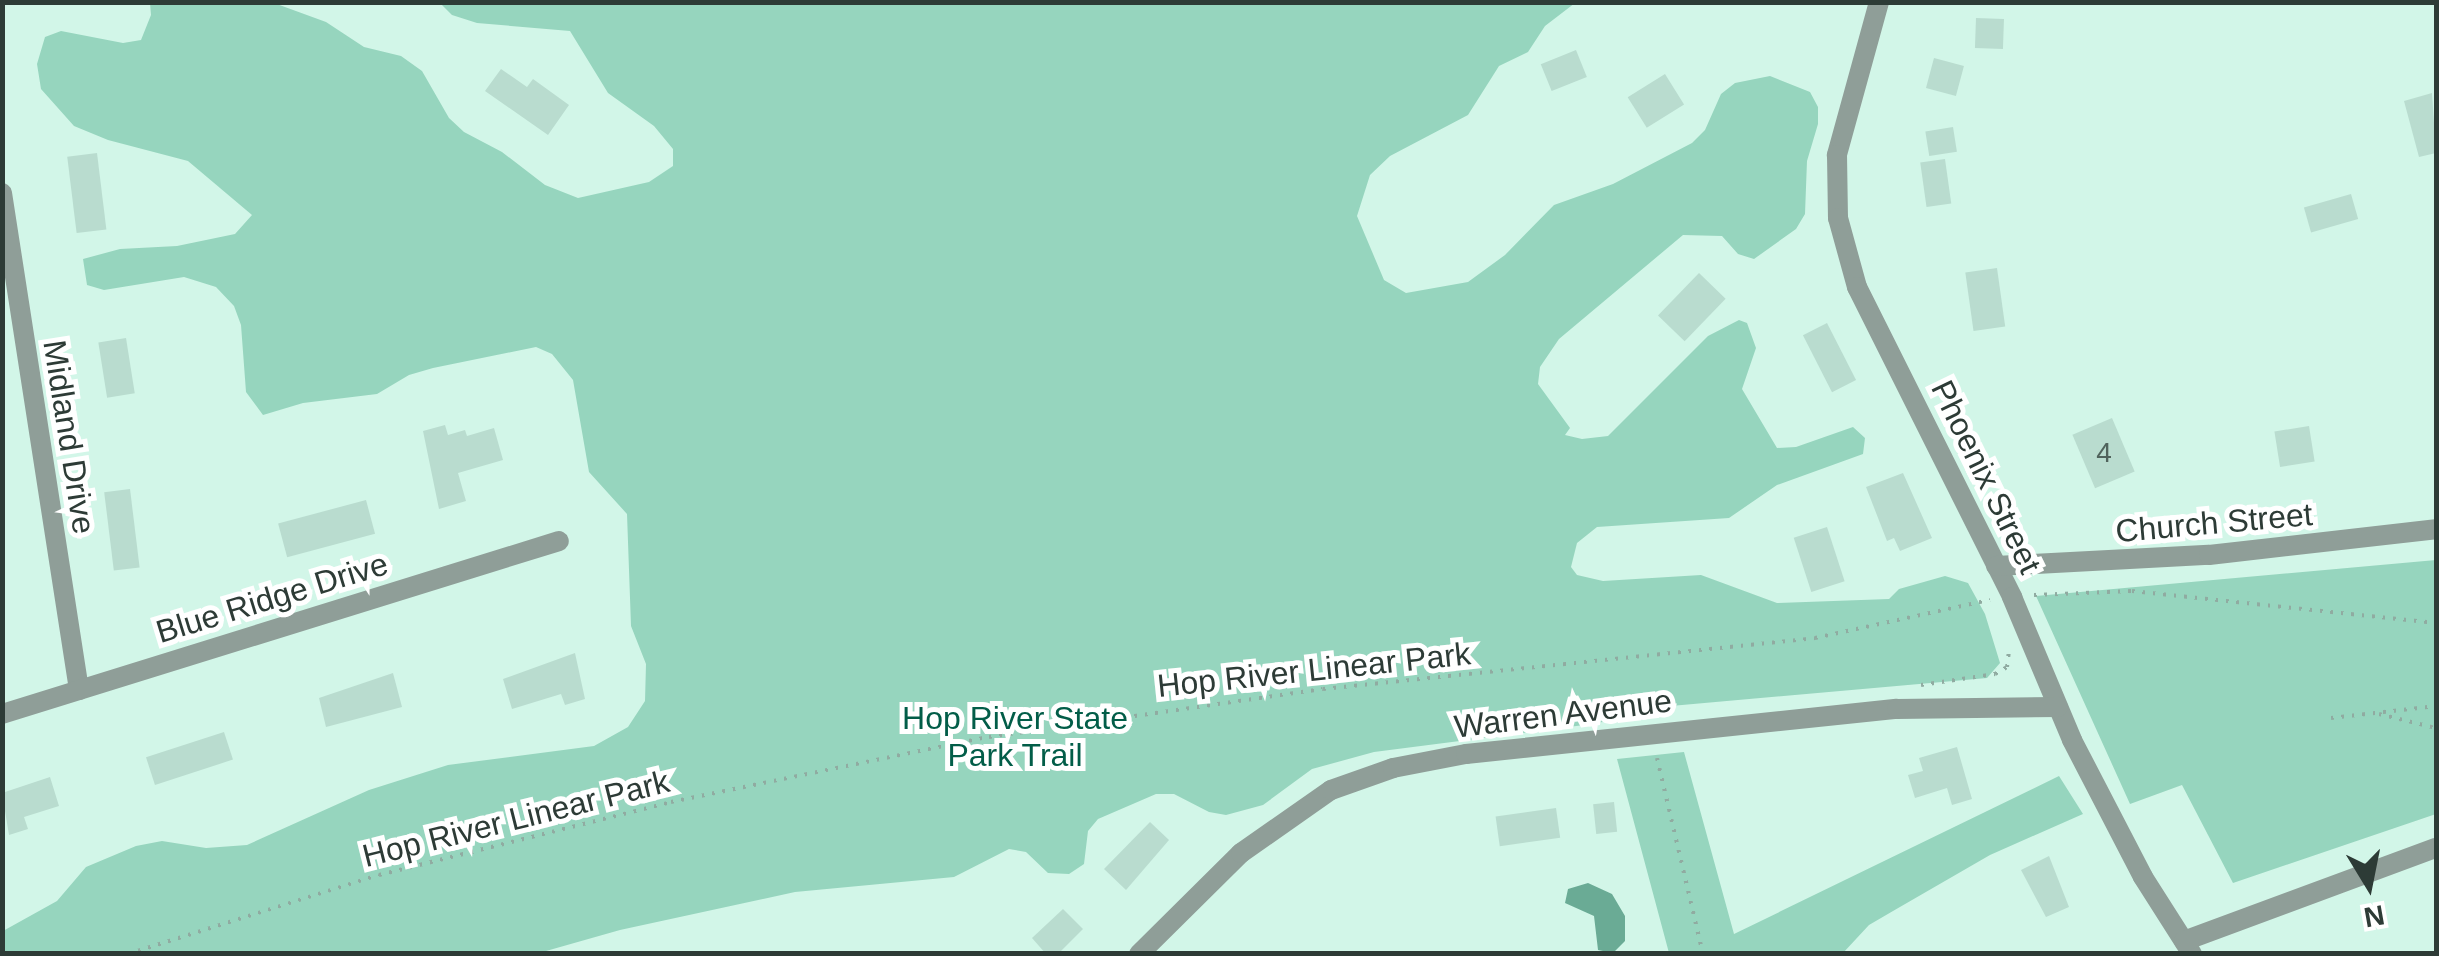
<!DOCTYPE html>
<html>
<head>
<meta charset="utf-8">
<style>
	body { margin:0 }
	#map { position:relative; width:2439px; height:956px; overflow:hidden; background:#d2f6e8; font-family:Helvetica,sans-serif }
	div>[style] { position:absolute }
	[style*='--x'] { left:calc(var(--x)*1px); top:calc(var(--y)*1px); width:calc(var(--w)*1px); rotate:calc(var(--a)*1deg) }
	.green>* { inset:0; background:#96d5be }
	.water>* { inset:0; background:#6aab95 }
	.building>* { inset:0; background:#b9dccf; transform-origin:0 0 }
	.path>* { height:4px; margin-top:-2px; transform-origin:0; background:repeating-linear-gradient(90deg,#90aba1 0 2.5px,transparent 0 10.5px) }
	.street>* { height:20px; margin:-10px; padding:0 10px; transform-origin:10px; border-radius:10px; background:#8f9e98 }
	span { translate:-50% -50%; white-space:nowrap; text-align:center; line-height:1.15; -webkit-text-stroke:10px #fff; paint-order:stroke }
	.number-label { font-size:28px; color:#50635c }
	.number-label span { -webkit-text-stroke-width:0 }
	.street-label { font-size:32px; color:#2d3b36 }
	.park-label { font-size:32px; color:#025d48 }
	.frame { position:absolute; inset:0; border:5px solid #2d3b36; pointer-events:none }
	.north { position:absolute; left:2319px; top:836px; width:100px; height:100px; -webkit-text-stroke:8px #fff; paint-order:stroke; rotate:170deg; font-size:28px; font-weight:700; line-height:40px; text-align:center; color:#2d3b36 }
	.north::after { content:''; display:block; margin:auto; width:35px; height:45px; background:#2d3b36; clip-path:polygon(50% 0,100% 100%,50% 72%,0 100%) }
</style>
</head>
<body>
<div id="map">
	<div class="green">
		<div style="clip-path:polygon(150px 3px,274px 3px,326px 22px,364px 47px,401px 56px,422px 71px,449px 118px,464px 132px,502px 152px,545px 185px,578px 198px,649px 182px,673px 166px,673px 149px,654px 126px,608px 93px,570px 31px,477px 23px,452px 15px,440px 3px,1575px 3px,1545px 26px,1528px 52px,1499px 66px,1468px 115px,1390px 156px,1370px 175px,1357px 216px,1384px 280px,1406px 293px,1468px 282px,1505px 255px,1554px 205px,1613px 184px,1692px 143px,1705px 130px,1721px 94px,1735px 83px,1770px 76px,1810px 92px,1818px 107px,1818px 124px,1807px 161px,1805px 214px,1796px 229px,1754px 259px,1738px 254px,1722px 236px,1683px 235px,1559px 339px,1540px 367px,1538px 384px,1570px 428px,1565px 435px,1582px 439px,1608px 436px,1708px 336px,1739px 320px,1747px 323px,1756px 348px,1742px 389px,1777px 448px,1796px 447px,1853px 427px,1865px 438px,1863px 454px,1777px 485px,1729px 518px,1597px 527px,1577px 543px,1571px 567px,1577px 575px,1603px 581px,1701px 575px,1777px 603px,1889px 599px,1899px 589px,1945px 576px,1968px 583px,1985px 614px,2000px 663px,1987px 678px,1626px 710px,1609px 721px,1584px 725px,1374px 752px,1312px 769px,1263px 805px,1226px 815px,1209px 812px,1174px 794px,1156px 794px,1098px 819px,1088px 831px,1084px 864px,1069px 874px,1048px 873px,1026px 852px,1009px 849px,954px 877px,795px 892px,620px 930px,539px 953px,3px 953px,3px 931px,57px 901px,86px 867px,136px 846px,162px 841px,206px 848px,247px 845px,369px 790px,448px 765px,594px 746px,628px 727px,645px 701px,646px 664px,631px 626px,627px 514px,589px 472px,573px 380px,552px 354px,536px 347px,433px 368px,409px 375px,377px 394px,303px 403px,263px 415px,246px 392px,241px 325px,234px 306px,216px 287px,184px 277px,104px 290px,87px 285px,83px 259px,120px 249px,177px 246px,235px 234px,252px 215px,188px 161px,108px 140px,74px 126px,41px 89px,37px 64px,45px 37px,61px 31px,123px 43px,141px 40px,151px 15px)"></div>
		<div style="clip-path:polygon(2436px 560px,2436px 814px,2233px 883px,2182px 785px,2130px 804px,2036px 596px)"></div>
		<div style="clip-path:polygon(1684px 752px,1734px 934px,2059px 776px,2083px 814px,1990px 855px,1893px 911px,1869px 925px,1843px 953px,1669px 953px,1617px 759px)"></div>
	</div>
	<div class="water">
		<div style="clip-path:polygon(1588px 883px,1612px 894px,1625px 916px,1625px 941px,1613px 953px,1598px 950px,1594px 916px,1565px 903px,1568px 889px)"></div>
	</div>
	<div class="building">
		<div style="left:1976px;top:18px;width:28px;height:30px;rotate:2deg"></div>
		<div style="left:1576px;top:50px;width:29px;height:38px;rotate:68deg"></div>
		<div style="left:1934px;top:58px;width:31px;height:31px;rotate:15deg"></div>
		<div style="clip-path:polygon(501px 69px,527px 87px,533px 79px,569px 105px,548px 135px,485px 91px)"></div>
		<div style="left:1665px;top:74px;width:36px;height:44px;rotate:58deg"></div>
		<div style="clip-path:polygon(2432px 93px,2436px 153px,2419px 157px,2404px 101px)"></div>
		<div style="left:1953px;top:127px;width:25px;height:28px;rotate:81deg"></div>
		<div style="left:97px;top:153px;width:77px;height:30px;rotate:83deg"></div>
		<div style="left:1945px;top:159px;width:45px;height:25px;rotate:82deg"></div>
		<div style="left:2351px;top:194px;width:26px;height:49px;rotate:74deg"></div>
		<div style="left:1997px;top:268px;width:59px;height:32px;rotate:82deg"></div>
		<div style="left:1699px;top:273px;width:37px;height:59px;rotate:44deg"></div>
		<div style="left:1827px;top:323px;width:64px;height:27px;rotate:63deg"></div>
		<div style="left:126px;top:338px;width:56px;height:28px;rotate:81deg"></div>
		<div style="left:2112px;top:418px;width:58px;height:43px;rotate:67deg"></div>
		<div style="clip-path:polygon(445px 425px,448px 435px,465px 430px,467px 436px,494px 428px,503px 460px,458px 473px,466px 501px,439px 509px,423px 431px)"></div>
		<div style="left:2309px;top:426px;width:36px;height:35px;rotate:81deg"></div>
		<div style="clip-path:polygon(1903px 473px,1932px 538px,1900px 551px,1894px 538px,1887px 541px,1866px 487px)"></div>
		<div style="left:130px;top:489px;width:79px;height:26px;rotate:83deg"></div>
		<div style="left:366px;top:500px;width:35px;height:91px;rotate:75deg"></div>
		<div style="left:1827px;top:527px;width:57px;height:35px;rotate:72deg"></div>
		<div style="clip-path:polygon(575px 653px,585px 699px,565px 705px,561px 694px,512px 709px,503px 679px)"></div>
		<div style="clip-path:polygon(393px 673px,402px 707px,326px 727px,319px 698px)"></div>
		<div style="left:224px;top:732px;width:29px;height:82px;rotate:72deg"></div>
		<div style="clip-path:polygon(1957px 747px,1972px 799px,1952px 805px,1947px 788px,1915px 798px,1908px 775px,1923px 771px,1919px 758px)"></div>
		<div style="clip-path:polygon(50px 777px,59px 806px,24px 817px,28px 829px,9px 835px,2px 793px)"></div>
		<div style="left:1614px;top:802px;width:30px;height:21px;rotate:84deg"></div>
		<div style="left:1556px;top:808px;width:30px;height:61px;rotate:82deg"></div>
		<div style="clip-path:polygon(1150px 822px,1169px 840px,1126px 890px,1104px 869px)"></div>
		<div style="clip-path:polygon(2049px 856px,2069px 907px,2046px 917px,2021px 870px)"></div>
		<div style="clip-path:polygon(1063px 909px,1083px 929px,1058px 954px,1046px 954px,1032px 938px)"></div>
	</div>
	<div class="path">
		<div style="--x:2034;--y:595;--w:98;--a:-2.3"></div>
		<div style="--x:2132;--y:591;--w:306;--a:6"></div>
		<div style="--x:1921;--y:685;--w:75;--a:-8.5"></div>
		<div style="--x:1995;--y:674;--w:14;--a:-30"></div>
		<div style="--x:2007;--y:667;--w:17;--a:-83"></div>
		<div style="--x:2379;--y:714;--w:59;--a:13.8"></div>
		<div style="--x:2331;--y:718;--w:106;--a:-6.5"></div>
		<div style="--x:1657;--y:758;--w:201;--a:76.8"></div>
		<div style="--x:128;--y:954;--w:263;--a:-17.5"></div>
		<div style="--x:379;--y:875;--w:301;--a:-14"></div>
		<div style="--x:671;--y:802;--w:325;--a:-11.6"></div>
		<div style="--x:989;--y:737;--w:337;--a:-8.2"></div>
		<div style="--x:1323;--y:689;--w:495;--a:-5.9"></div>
		<div style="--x:1815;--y:638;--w:179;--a:-12.3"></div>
	</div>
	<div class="street">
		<div style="--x:1879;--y:2;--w:159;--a:105.4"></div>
		<div style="--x:1837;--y:155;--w:63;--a:89.1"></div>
		<div style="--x:1838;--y:218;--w:72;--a:74.6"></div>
		<div style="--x:1857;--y:287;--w:347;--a:63.4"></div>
		<div style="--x:2012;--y:597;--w:155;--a:67.2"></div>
		<div style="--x:2072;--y:740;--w:154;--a:62.6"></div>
		<div style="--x:2143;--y:877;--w:91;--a:57.5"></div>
		<div style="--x:2;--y:193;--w:503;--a:81.19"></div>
		<div style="--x:1996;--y:566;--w:213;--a:-3"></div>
		<div style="--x:2209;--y:555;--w:228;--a:-6.5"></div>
		<div style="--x:2;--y:714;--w:583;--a:-17.25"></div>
		<div style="--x:2184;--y:941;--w:269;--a:-20.3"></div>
		<div style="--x:1139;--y:954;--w:144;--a:-44.7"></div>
		<div style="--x:1241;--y:853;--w:110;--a:-35"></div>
		<div style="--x:1331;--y:790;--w:66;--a:-19.5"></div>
		<div style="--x:1393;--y:768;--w:74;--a:-10.9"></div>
		<div style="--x:1466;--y:754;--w:433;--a:-6"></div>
		<div style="--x:1897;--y:709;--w:161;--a:-0.7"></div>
	</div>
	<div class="number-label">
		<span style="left:2104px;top:453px">4</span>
	</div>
	<div class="street-label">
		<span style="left:69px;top:437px;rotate:81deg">Midland Drive</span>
		<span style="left:1986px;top:477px;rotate:64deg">Phoenix Street</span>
		<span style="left:2214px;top:523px;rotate:-5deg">Church Street</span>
		<span style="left:272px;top:598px;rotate:-17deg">Blue Ridge Drive</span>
		<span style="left:1314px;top:670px;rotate:-6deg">Hop River Linear Park</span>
		<span style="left:1563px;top:714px;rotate:-7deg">Warren Avenue</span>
		<span style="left:516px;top:819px;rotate:-14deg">Hop River Linear Park</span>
	</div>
	<div class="park-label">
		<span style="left:1015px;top:737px">Hop River State<br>Park Trail</span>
	</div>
	<div class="frame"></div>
	<div class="north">N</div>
</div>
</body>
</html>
